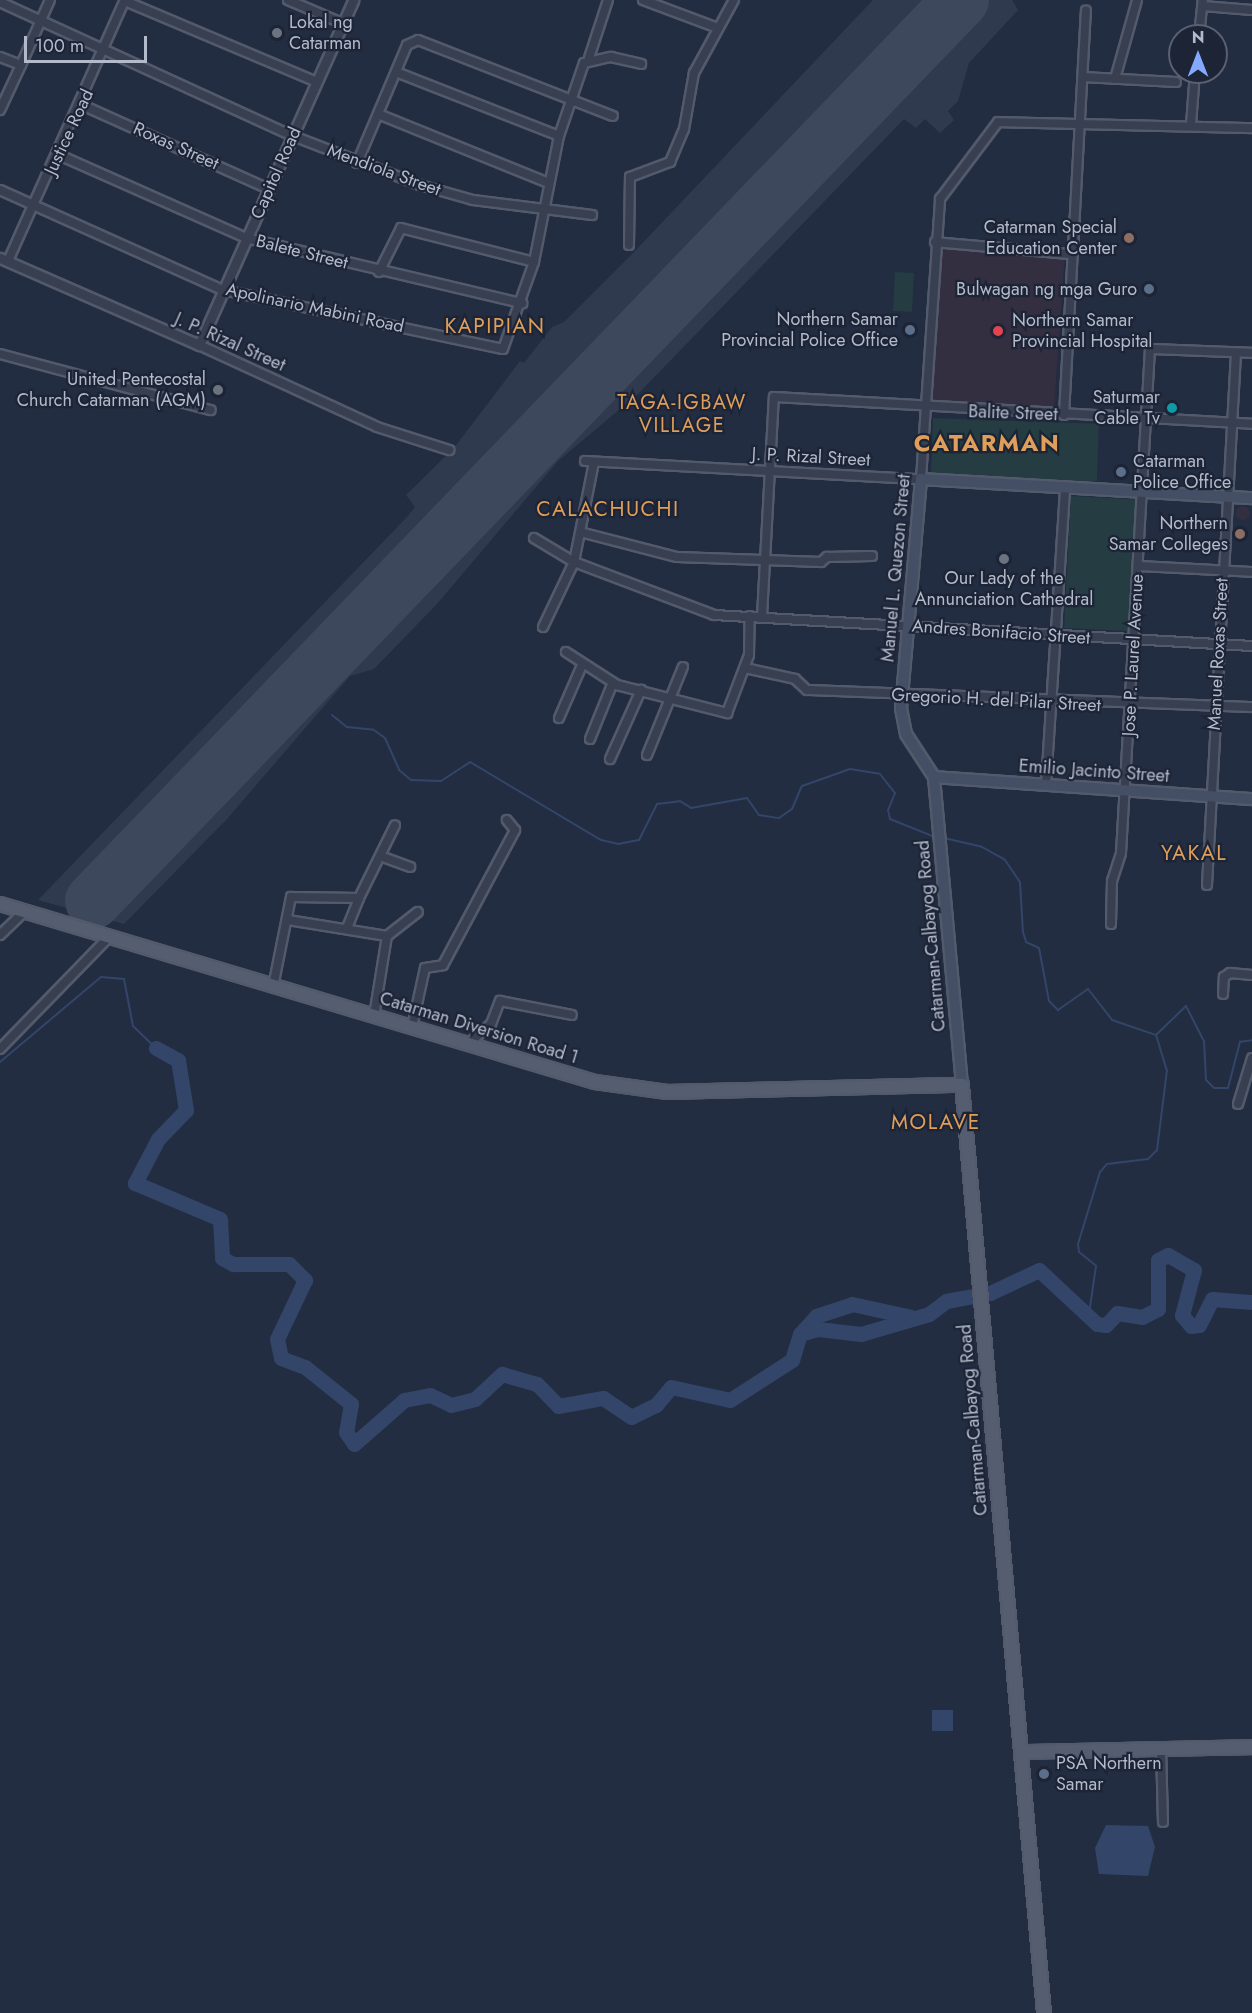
<!DOCTYPE html>
<html>
<head>
<meta charset="utf-8">
<style>
	body { margin:0 }
	#map { position:relative; width:1252px; height:2013px; overflow:hidden; background:#222d41; font-family:Jost,sans-serif }
	div>[style] { position:absolute }
	[style*='--x'] { left:calc(var(--x)*1px); top:calc(var(--y)*1px); width:calc(var(--w)*1px); rotate:calc(var(--a)*1deg) }
	.medical>* { inset:0; background:#332f41; transform-origin:0 0 }
	.round { border-radius:50% }
	.airport>* { inset:0; background:#303a4e }
	.green>* { inset:0; background:#243c42; transform-origin:0 0 }
	.water>* { inset:0; background:#334568; transform-origin:0 0 }
	.stream>* { height:2px; margin:-1px; padding:0 1px; transform-origin:1px; border-radius:1px; background:#334568 }
	.river>* { height:15px; margin:-7.5px; padding:0 7.5px; transform-origin:7.5px; border-radius:7.5px; background:#334568 }
	.runway>* { height:56px; margin:-28px; padding:0 28px; transform-origin:28px; border-radius:28px; background:#3d485c }
	.roads { filter:drop-shadow(2px 0 #525a6b) drop-shadow(-2px 0 #525a6b) drop-shadow(0 2px #525a6b) drop-shadow(0 -2px #525a6b) }
	.minor>* { height:8px; margin:-4px; padding:0 4px; transform-origin:4px; border-radius:4px; background:#373f51 }
	.tertiary>* { height:9px; margin:-4.5px; padding:0 4.5px; transform-origin:4.5px; border-radius:4.5px; background:#373f51 }
	.secondary>* { height:10px; margin:-5px; padding:0 5px; transform-origin:5px; border-radius:5px; background:#444e64 }
	.primary>* { height:12px; margin:-6px; padding:0 6px; transform-origin:6px; border-radius:6px; background:#555e71 }
	.dots>* { width:16px; height:16px; translate:-50% -50%; box-sizing:border-box; border:3px solid #1c2436; border-radius:50% }
	span { translate:-50% -50%; white-space:nowrap; text-align:center; line-height:1.15; -webkit-text-stroke:4.5px #1c2436; paint-order:stroke }
	.poi-label { font-size:18px; color:#b3bbcb }
	.left { translate:0 -50%; text-align:left }
	.right { translate:-100% -50%; text-align:right }
	.street-label { font-size:18px; color:#b3bbcb }
	.neighbourhood-label { font-size:20px; color:#df9e5a; letter-spacing:1.5px }
	.quarter-label { font-size:21px; color:#df9e5a; letter-spacing:1.5px }
	.district-label { font-size:24px; color:#df9e5a; font-weight:700; letter-spacing:1.5px }
	.north { position:absolute; left:1168px; top:24px; width:60px; height:60px; box-sizing:border-box; background:#1c2436; border:2px solid #586072; border-radius:50%; rotate:0deg; font-size:16px; font-weight:700; line-height:24px; text-align:center; color:#b3bbcb }
	.north::after { content:''; display:block; margin:auto; width:21px; height:27px; background:#84aaff; clip-path:polygon(50% 0,100% 100%,50% 72%,0 100%) }
	.scale { position:absolute; left:24px; top:36px; width:123px; height:27px; box-sizing:border-box; border:3px solid #b3bbcb; border-top:0; padding-left:8px; font-size:18px; line-height:21px; white-space:nowrap; color:#b3bbcb; -webkit-text-stroke:4px #1c2436; paint-order:stroke }
</style>
</head>
<body>
<div id="map">
	<div class="medical">
		<div style="left:937px;top:246px;width:128px;height:159px;rotate:4deg"></div>
		<div class="round" style="left:1236px;top:506px;width:14px;height:14px"></div>
	</div>
	<div class="airport">
		<div style="clip-path:polygon(873px 0,1012px 0,1018px 10px,969px 63px,958px 101px,948px 111px,954px 120px,940px 133px,925px 119px,916px 128px,904px 119px,639px 393px,558px 461px,437px 604px,374px 669px,350px 676px,227px 819px,124px 924px,38px 900px,407px 517px,415px 507px,406px 495px,454px 448px,520px 361px,524px 363px,552px 327px,564px 322px,635px 251px)"></div>
	</div>
	<div class="green">
		<div style="left:895px;top:272px;width:19px;height:39px;rotate:3deg"></div>
		<div style="left:933px;top:418px;width:166px;height:58px;rotate:2deg"></div>
		<div style="left:1071px;top:496px;width:66px;height:132px;rotate:3deg"></div>
	</div>
	<div class="water">
		<div style="left:932px;top:1710px;width:21px;height:21px"></div>
		<div style="clip-path:polygon(1106px 1825px,1148px 1826px,1155px 1847px,1148px 1876px,1099px 1874px,1095px 1848px)"></div>
	</div>
	<div class="stream">
		<div style="--x:332;--y:715;--w:19;--a:39"></div>
		<div style="--x:347;--y:727;--w:27;--a:6"></div>
		<div style="--x:374;--y:730;--w:14;--a:36"></div>
		<div style="--x:385;--y:738;--w:35;--a:66"></div>
		<div style="--x:399;--y:770;--w:16;--a:40"></div>
		<div style="--x:411;--y:780;--w:30;--a:2"></div>
		<div style="--x:441;--y:781;--w:35;--a:-33"></div>
		<div style="--x:470;--y:762;--w:152;--a:30.8"></div>
		<div style="--x:601;--y:840;--w:17;--a:13"></div>
		<div style="--x:618;--y:844;--w:21;--a:-11"></div>
		<div style="--x:639;--y:840;--w:40;--a:-63.4"></div>
		<div style="--x:657;--y:804;--w:23;--a:-7"></div>
		<div style="--x:680;--y:801;--w:13;--a:32"></div>
		<div style="--x:691;--y:808;--w:57;--a:-10.1"></div>
		<div style="--x:747;--y:798;--w:21;--a:55"></div>
		<div style="--x:759;--y:815;--w:20;--a:9"></div>
		<div style="--x:779;--y:818;--w:16;--a:-35"></div>
		<div style="--x:792;--y:809;--w:25;--a:-67"></div>
		<div style="--x:802;--y:786;--w:51;--a:-19.5"></div>
		<div style="--x:850;--y:769;--w:30;--a:9"></div>
		<div style="--x:880;--y:774;--w:24;--a:52"></div>
		<div style="--x:895;--y:793;--w:18;--a:112"></div>
		<div style="--x:888;--y:810;--w:9;--a:77"></div>
		<div style="--x:890;--y:819;--w:48;--a:21.8"></div>
		<div style="--x:1210;--y:770;--w:57;--a:-88"></div>
		<div style="--x:944;--y:838;--w:39;--a:13"></div>
		<div style="--x:982;--y:847;--w:26;--a:29"></div>
		<div style="--x:1005;--y:860;--w:27;--a:56"></div>
		<div style="--x:1020;--y:882;--w:50;--a:86.6"></div>
		<div style="--x:1023;--y:932;--w:10;--a:73"></div>
		<div style="--x:1026;--y:942;--w:14;--a:25"></div>
		<div style="--x:1039;--y:948;--w:54;--a:79.3"></div>
		<div style="--x:1049;--y:1001;--w:13;--a:45"></div>
		<div style="--x:1058;--y:1010;--w:37;--a:-35"></div>
		<div style="--x:1088;--y:989;--w:39;--a:52"></div>
		<div style="--x:1112;--y:1020;--w:46;--a:18.8"></div>
		<div style="--x:1156;--y:1035;--w:37;--a:73"></div>
		<div style="--x:1167;--y:1070;--w:81;--a:97.1"></div>
		<div style="--x:1157;--y:1150;--w:13;--a:135"></div>
		<div style="--x:1148;--y:1159;--w:41;--a:173"></div>
		<div style="--x:1107;--y:1164;--w:11;--a:131"></div>
		<div style="--x:1100;--y:1172;--w:75;--a:107"></div>
		<div style="--x:1078;--y:1244;--w:8;--a:83"></div>
		<div style="--x:1079;--y:1252;--w:22;--a:39"></div>
		<div style="--x:1096;--y:1266;--w:49;--a:98.3"></div>
		<div style="--x:1156;--y:1035;--w:42;--a:-44"></div>
		<div style="--x:1186;--y:1006;--w:39;--a:63"></div>
		<div style="--x:1204;--y:1041;--w:39;--a:87"></div>
		<div style="--x:1206;--y:1080;--w:11;--a:45"></div>
		<div style="--x:1214;--y:1088;--w:14;--a:0"></div>
		<div style="--x:1228;--y:1088;--w:48;--a:-75.4"></div>
		<div style="--x:1240;--y:1042;--w:12;--a:-9"></div>
		<div style="--x:0;--y:1062;--w:132;--a:-40.1"></div>
		<div style="--x:101;--y:977;--w:23;--a:5"></div>
		<div style="--x:124;--y:979;--w:48;--a:79.2"></div>
		<div style="--x:133;--y:1026;--w:32;--a:44"></div>
	</div>
	<div class="river">
		<div style="--x:156;--y:1048;--w:25;--a:29"></div>
		<div style="--x:178;--y:1060;--w:51;--a:80.9"></div>
		<div style="--x:186;--y:1110;--w:40;--a:134"></div>
		<div style="--x:158;--y:1139;--w:50;--a:117.6"></div>
		<div style="--x:135;--y:1183;--w:92;--a:23"></div>
		<div style="--x:220;--y:1219;--w:39;--a:87"></div>
		<div style="--x:222;--y:1258;--w:13;--a:29"></div>
		<div style="--x:233;--y:1264;--w:56;--a:0"></div>
		<div style="--x:289;--y:1264;--w:23;--a:45"></div>
		<div style="--x:305;--y:1280;--w:65;--a:115.4"></div>
		<div style="--x:277;--y:1339;--w:19;--a:78"></div>
		<div style="--x:281;--y:1358;--w:26;--a:21"></div>
		<div style="--x:305;--y:1367;--w:59;--a:38.8"></div>
		<div style="--x:351;--y:1404;--w:28;--a:100"></div>
		<div style="--x:346;--y:1432;--w:14;--a:56"></div>
		<div style="--x:354;--y:1444;--w:67;--a:-41.3"></div>
		<div style="--x:404;--y:1400;--w:26;--a:-11"></div>
		<div style="--x:430;--y:1395;--w:23;--a:25"></div>
		<div style="--x:451;--y:1405;--w:25;--a:-14"></div>
		<div style="--x:475;--y:1399;--w:37;--a:-43"></div>
		<div style="--x:502;--y:1374;--w:36;--a:16"></div>
		<div style="--x:537;--y:1384;--w:30;--a:46"></div>
		<div style="--x:558;--y:1406;--w:46;--a:-10.1"></div>
		<div style="--x:603;--y:1398;--w:34;--a:34"></div>
		<div style="--x:631;--y:1417;--w:28;--a:-26"></div>
		<div style="--x:656;--y:1405;--w:23;--a:-50"></div>
		<div style="--x:671;--y:1387;--w:60;--a:12.4"></div>
		<div style="--x:730;--y:1400;--w:74;--a:-32.8"></div>
		<div style="--x:792;--y:1360;--w:27;--a:-73"></div>
		<div style="--x:800;--y:1334;--w:24;--a:-48"></div>
		<div style="--x:816;--y:1316;--w:38;--a:-18"></div>
		<div style="--x:852;--y:1304;--w:60;--a:12.4"></div>
		<div style="--x:800;--y:1334;--w:19;--a:-16"></div>
		<div style="--x:818;--y:1329;--w:43;--a:6.6"></div>
		<div style="--x:861;--y:1334;--w:71;--a:-16.4"></div>
		<div style="--x:929;--y:1314;--w:21;--a:-37"></div>
		<div style="--x:946;--y:1301;--w:45;--a:-10.3"></div>
		<div style="--x:990;--y:1293;--w:54;--a:-25.1"></div>
		<div style="--x:1039;--y:1270;--w:79;--a:43"></div>
		<div style="--x:1097;--y:1324;--w:9;--a:6"></div>
		<div style="--x:1106;--y:1325;--w:16;--a:-47"></div>
		<div style="--x:1117;--y:1313;--w:25;--a:9"></div>
		<div style="--x:1142;--y:1317;--w:18;--a:-27"></div>
		<div style="--x:1158;--y:1309;--w:49;--a:-90"></div>
		<div style="--x:1158;--y:1260;--w:11;--a:-27"></div>
		<div style="--x:1168;--y:1255;--w:30;--a:30"></div>
		<div style="--x:1194;--y:1270;--w:47;--a:104.9"></div>
		<div style="--x:1182;--y:1315;--w:14;--a:51"></div>
		<div style="--x:1191;--y:1326;--w:8;--a:-7"></div>
		<div style="--x:1199;--y:1325;--w:29;--a:-63"></div>
		<div style="--x:1212;--y:1299;--w:40;--a:4.3"></div>
	</div>
	<div class="runway">
		<div style="--x:93;--y:901;--w:1251;--a:-46.07"></div>
	</div>
	<div class="roads">
		<div class="minor">
			<div style="--x:288;--y:0;--w:61;--a:23.2"></div>
			<div style="--x:643;--y:0;--w:77;--a:20.6"></div>
			<div style="--x:125;--y:1;--w:208;--a:22.9"></div>
			<div style="--x:0;--y:2;--w:322;--a:24.6"></div>
			<div style="--x:293;--y:136;--w:136;--a:21.1"></div>
			<div style="--x:420;--y:185;--w:55;--a:15.8"></div>
			<div style="--x:473;--y:200;--w:120;--a:7.2"></div>
			<div style="--x:1203;--y:6;--w:49;--a:4.7"></div>
			<div style="--x:1199;--y:36;--w:36;--a:-84"></div>
			<div style="--x:0;--y:57;--w:22;--a:21"></div>
			<div style="--x:21;--y:65;--w:71;--a:-66"></div>
			<div style="--x:589;--y:58;--w:61;--a:-71.9"></div>
			<div style="--x:396;--y:72;--w:175;--a:21.4"></div>
			<div style="--x:1083;--y:77;--w:93;--a:3.1"></div>
			<div style="--x:1115;--y:79;--w:82;--a:-74.4"></div>
			<div style="--x:82;--y:105;--w:205;--a:24.2"></div>
			<div style="--x:0;--y:110;--w:50;--a:-65"></div>
			<div style="--x:378;--y:114;--w:184;--a:22"></div>
			<div style="--x:1191;--y:125;--w:53;--a:-85.7"></div>
			<div style="--x:59;--y:155;--w:205;--a:23.9"></div>
			<div style="--x:246;--y:238;--w:284;--a:13.3"></div>
			<div style="--x:357;--y:163;--w:128;--a:-67"></div>
			<div style="--x:407;--y:45;--w:12;--a:-24"></div>
			<div style="--x:418;--y:40;--w:209;--a:21.3"></div>
			<div style="--x:0;--y:190;--w:244;--a:24.2"></div>
			<div style="--x:223;--y:290;--w:286;--a:11.9"></div>
			<div style="--x:503;--y:349;--w:92;--a:-70.4"></div>
			<div style="--x:534;--y:262;--w:128;--a:-78.8"></div>
			<div style="--x:559;--y:136;--w:77;--a:-71.1"></div>
			<div style="--x:584;--y:63;--w:28;--a:-13"></div>
			<div style="--x:611;--y:57;--w:31;--a:13"></div>
			<div style="--x:935;--y:242;--w:136;--a:5.1"></div>
			<div style="--x:629;--y:245;--w:68;--a:-89.2"></div>
			<div style="--x:630;--y:177;--w:43;--a:-20.6"></div>
			<div style="--x:670;--y:162;--w:36;--a:-67"></div>
			<div style="--x:684;--y:129;--w:57;--a:-79.9"></div>
			<div style="--x:694;--y:73;--w:83;--a:-61.3"></div>
			<div style="--x:8;--y:261;--w:286;--a:-65.9"></div>
			<div style="--x:379;--y:272;--w:49;--a:-63.4"></div>
			<div style="--x:401;--y:228;--w:137;--a:14.3"></div>
			<div style="--x:199;--y:345;--w:196;--a:24.7"></div>
			<div style="--x:377;--y:427;--w:76;--a:17.7"></div>
			<div style="--x:0;--y:354;--w:218;--a:14.9"></div>
			<div style="--x:1064;--y:415;--w:405;--a:-86.9"></div>
			<div style="--x:585;--y:461;--w:336;--a:3.1"></div>
			<div style="--x:921;--y:479;--w:281;--a:-86.1"></div>
			<div style="--x:940;--y:199;--w:96;--a:-53"></div>
			<div style="--x:998;--y:122;--w:254;--a:1.4"></div>
			<div style="--x:594;--y:462;--w:102;--a:101.3"></div>
			<div style="--x:574;--y:562;--w:150;--a:20.7"></div>
			<div style="--x:714;--y:615;--w:539;--a:3.3"></div>
			<div style="--x:584;--y:533;--w:96;--a:14.5"></div>
			<div style="--x:677;--y:557;--w:144;--a:2"></div>
			<div style="--x:821;--y:562;--w:8;--a:-40"></div>
			<div style="--x:827;--y:557;--w:45;--a:-1.3"></div>
			<div style="--x:534;--y:538;--w:47;--a:31"></div>
			<div style="--x:574;--y:562;--w:72;--a:115.5"></div>
			<div style="--x:1139;--y:566;--w:113;--a:3"></div>
			<div style="--x:762;--y:616;--w:219;--a:-86.9"></div>
			<div style="--x:774;--y:397;--w:479;--a:3.2"></div>
			<div style="--x:566;--y:652;--w:61;--a:32.9"></div>
			<div style="--x:617;--y:685;--w:114;--a:14.3"></div>
			<div style="--x:727;--y:713;--w:62;--a:-69.2"></div>
			<div style="--x:749;--y:655;--w:39;--a:-89"></div>
			<div style="--x:745;--y:668;--w:51;--a:12.4"></div>
			<div style="--x:795;--y:679;--w:16;--a:43"></div>
			<div style="--x:807;--y:690;--w:445;--a:2.2"></div>
			<div style="--x:559;--y:718;--w:58;--a:-66.5"></div>
			<div style="--x:590;--y:739;--w:61;--a:-68"></div>
			<div style="--x:647;--y:755;--w:95;--a:-67.8"></div>
			<div style="--x:610;--y:759;--w:76;--a:-65.8"></div>
			<div style="--x:1046;--y:784;--w:298;--a:-86.3"></div>
			<div style="--x:383;--y:857;--w:29;--a:20"></div>
			<div style="--x:1207;--y:885;--w:533;--a:-86.88"></div>
			<div style="--x:288;--y:920;--w:100;--a:9.2"></div>
			<div style="--x:387;--y:936;--w:39;--a:-38"></div>
			<div style="--x:1111;--y:924;--w:43;--a:-88.7"></div>
			<div style="--x:1112;--y:881;--w:29;--a:-72"></div>
			<div style="--x:1121;--y:853;--w:505;--a:-86.71"></div>
			<div style="--x:1150;--y:349;--w:102;--a:2.2"></div>
			<div style="--x:347;--y:928;--w:32;--a:-68"></div>
			<div style="--x:0;--y:935;--w:33;--a:-44"></div>
			<div style="--x:273;--y:987;--w:92;--a:-78.7"></div>
			<div style="--x:291;--y:897;--w:68;--a:0.8"></div>
			<div style="--x:359;--y:898;--w:81;--a:-63.7"></div>
			<div style="--x:1223;--y:994;--w:17;--a:-87"></div>
			<div style="--x:1224;--y:977;--w:7;--a:-34"></div>
			<div style="--x:1230;--y:973;--w:22;--a:5"></div>
			<div style="--x:374;--y:1016;--w:81;--a:-80.8"></div>
			<div style="--x:412;--y:1027;--w:60;--a:-77.6"></div>
			<div style="--x:425;--y:968;--w:18;--a:-9"></div>
			<div style="--x:443;--y:965;--w:153;--a:-61.9"></div>
			<div style="--x:515;--y:830;--w:13;--a:-129"></div>
			<div style="--x:468;--y:1044;--w:30;--a:-41"></div>
			<div style="--x:491;--y:1024;--w:25;--a:-69"></div>
			<div style="--x:500;--y:1001;--w:73;--a:11"></div>
			<div style="--x:0;--y:1049;--w:155;--a:-45.8"></div>
			<div style="--x:1238;--y:1104;--w:48;--a:-73.1"></div>
			<div style="--x:1161;--y:1747;--w:75;--a:88.5"></div>
		</div>
		<div class="tertiary">
			<div style="--x:0;--y:258;--w:217;--a:23.6"></div>
			<div style="--x:199;--y:345;--w:378;--a:-65.9"></div>
		</div>
		<div class="secondary">
			<div style="--x:934;--y:777;--w:319;--a:4"></div>
			<div style="--x:962;--y:1085;--w:309;--a:-95.2"></div>
			<div style="--x:934;--y:777;--w:51;--a:-123.1"></div>
			<div style="--x:906;--y:734;--w:26;--a:-101"></div>
			<div style="--x:901;--y:708;--w:230;--a:-85"></div>
			<div style="--x:921;--y:479;--w:332;--a:3.3"></div>
		</div>
		<div class="primary">
			<div style="--x:0;--y:904;--w:621;--a:16.66"></div>
			<div style="--x:595;--y:1082;--w:73;--a:7.9"></div>
			<div style="--x:667;--y:1092;--w:295;--a:-1.4"></div>
			<div style="--x:962;--y:1085;--w:932;--a:84.95"></div>
			<div style="--x:1022;--y:1752;--w:230;--a:-1.2"></div>
		</div>
	</div>
	<div class="dots">
		<div style="left:277px;top:33px;background:#6b7280"></div>
		<div style="left:1129px;top:238px;background:#8d6e63"></div>
		<div style="left:1149px;top:289px;background:#5c6f8a"></div>
		<div style="left:910px;top:330px;background:#5c6f8a"></div>
		<div style="left:998px;top:331px;background:#e0444e"></div>
		<div style="left:218px;top:390px;background:#6b7280"></div>
		<div style="left:1172px;top:408px;background:#0f9aa8"></div>
		<div style="left:1121px;top:472px;background:#5c6f8a"></div>
		<div style="left:1240px;top:534px;background:#8d6e63"></div>
		<div style="left:1004px;top:559px;background:#6b7280"></div>
		<div style="left:1044px;top:1774px;background:#5c6f8a"></div>
	</div>
	<div class="poi-label">
		<span class="left" style="left:289px;top:33px">Lokal ng<br>Catarman</span>
		<span class="right" style="left:1117px;top:238px">Catarman Special<br>Education Center</span>
		<span class="right" style="left:1137px;top:289px">Bulwagan ng mga Guro</span>
		<span class="right" style="left:898px;top:330px">Northern Samar<br>Provincial Police Office</span>
		<span class="left" style="left:1012px;top:331px">Northern Samar<br>Provincial Hospital</span>
		<span class="right" style="left:206px;top:390px">United Pentecostal<br>Church Catarman (AGM)</span>
		<span class="right" style="left:1160px;top:408px">Saturmar<br>Cable Tv</span>
		<span class="left" style="left:1133px;top:472px">Catarman<br>Police Office</span>
		<span class="right" style="left:1228px;top:534px">Northern<br>Samar Colleges</span>
		<span style="left:1004px;top:589px">Our Lady of the<br>Annunciation Cathedral</span>
		<span class="left" style="left:1056px;top:1774px">PSA Northern<br>Samar</span>
	</div>
	<div class="street-label">
		<span style="left:69px;top:132px;rotate:-65deg">Justice Road</span>
		<span style="left:176px;top:146px;rotate:24deg">Roxas Street</span>
		<span style="left:384px;top:170px;rotate:20deg">Mendiola Street</span>
		<span style="left:276px;top:173px;rotate:-66deg">Capitol Road</span>
		<span style="left:302px;top:252px;rotate:14deg">Balete Street</span>
		<span style="left:315px;top:308px;rotate:12deg">Apolinario Mabini Road</span>
		<span style="left:230px;top:342px;rotate:24deg">J. P. Rizal Street</span>
		<span style="left:1013px;top:413px;rotate:2deg">Balite Street</span>
		<span style="left:811px;top:457px;rotate:3deg">J. P. Rizal Street</span>
		<span style="left:896px;top:568px;rotate:-85deg">Manuel L. Quezon Street</span>
		<span style="left:1001px;top:632px;rotate:4deg">Andres Bonifacio Street</span>
		<span style="left:1218px;top:654px;rotate:-87deg">Manuel Roxas Street</span>
		<span style="left:1133px;top:655px;rotate:-87deg">Jose P. Laurel Avenue</span>
		<span style="left:996px;top:700px;rotate:3deg">Gregorio H. del Pilar Street</span>
		<span style="left:1094px;top:771px;rotate:4deg">Emilio Jacinto Street</span>
		<span style="left:931px;top:936px;rotate:-95deg">Catarman-Calbayog Road</span>
		<span style="left:479px;top:1028px;rotate:17deg">Catarman Diversion Road 1</span>
		<span style="left:973px;top:1420px;rotate:-95deg">Catarman-Calbayog Road</span>
	</div>
	<div class="neighbourhood-label">
		<span style="left:682px;top:414px">TAGA-IGBAW<br>VILLAGE</span>
	</div>
	<div class="quarter-label">
		<span style="left:495px;top:326px">KAPIPIAN</span>
		<span style="left:608px;top:509px">CALACHUCHI</span>
		<span style="left:1194px;top:853px">YAKAL</span>
		<span style="left:936px;top:1122px">MOLAVE</span>
	</div>
	<div class="district-label">
		<span style="left:987px;top:443px">CATARMAN</span>
	</div>
	<div class="north">N</div>
	<div class="scale">100 m</div>
</div>
</body>
</html>
